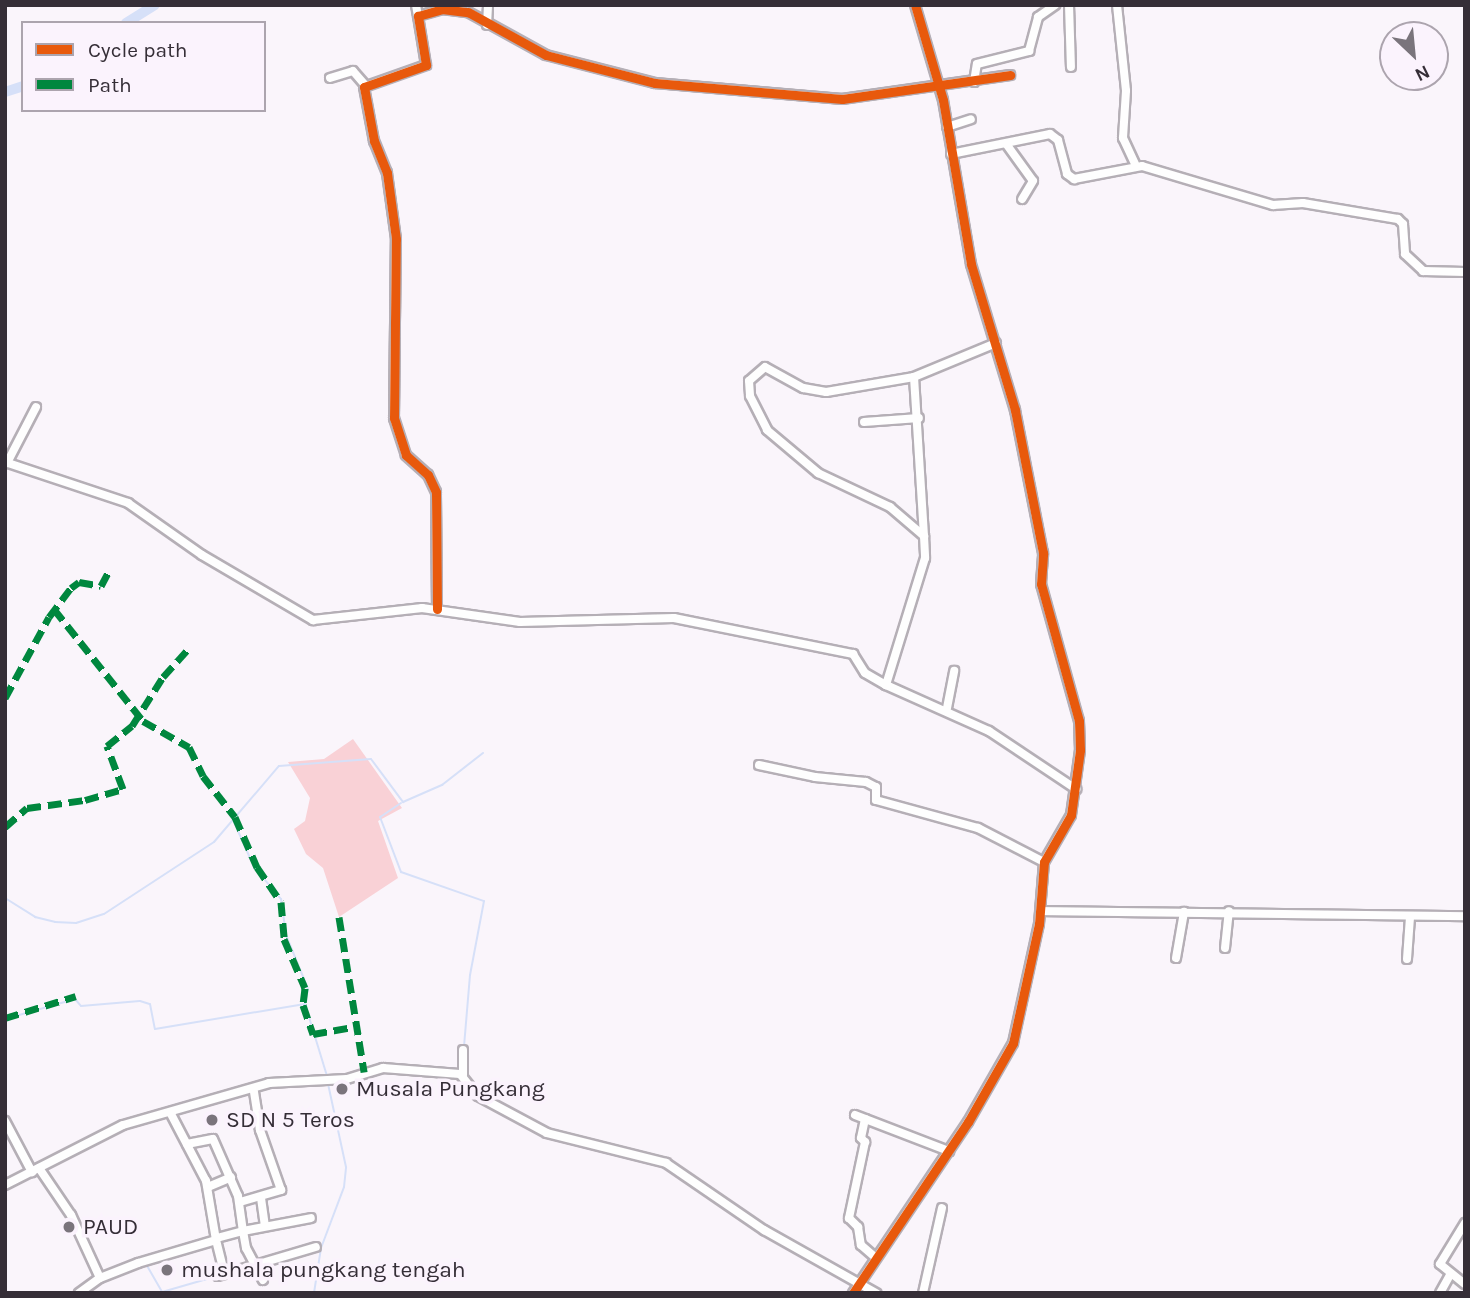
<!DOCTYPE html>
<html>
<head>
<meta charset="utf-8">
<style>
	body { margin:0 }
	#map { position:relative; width:1470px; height:1298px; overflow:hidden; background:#faf5fb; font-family:Karla,sans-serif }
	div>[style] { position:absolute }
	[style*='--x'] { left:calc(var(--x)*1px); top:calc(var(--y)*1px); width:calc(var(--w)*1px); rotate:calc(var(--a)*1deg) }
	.green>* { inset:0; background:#f9d1d6 }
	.stream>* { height:2px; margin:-1px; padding:0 1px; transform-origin:1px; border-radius:1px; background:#d6e0f8 }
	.river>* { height:10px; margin:-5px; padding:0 5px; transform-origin:5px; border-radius:5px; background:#d6e0f8 }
	.roads { filter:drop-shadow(2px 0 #b5afb6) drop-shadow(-2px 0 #b5afb6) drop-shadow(0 2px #b5afb6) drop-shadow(0 -2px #b5afb6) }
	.minor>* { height:8px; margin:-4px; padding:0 4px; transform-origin:4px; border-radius:4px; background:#fefefe }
	.quiet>* { height:7px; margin-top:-3.5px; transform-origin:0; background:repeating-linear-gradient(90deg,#00873e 0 14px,transparent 0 21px) }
	.cycleway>* { height:9px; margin:-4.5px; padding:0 4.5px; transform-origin:4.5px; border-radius:4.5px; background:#e8590c }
	.dots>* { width:19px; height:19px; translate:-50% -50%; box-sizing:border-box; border:4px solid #fbf3fd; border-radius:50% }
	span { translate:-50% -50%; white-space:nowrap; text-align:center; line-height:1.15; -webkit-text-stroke:7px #fbf3fd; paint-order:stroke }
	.poi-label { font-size:23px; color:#352e37 }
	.left { translate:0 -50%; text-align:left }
	.frame { position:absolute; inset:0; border:7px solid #352e37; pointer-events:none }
	.legend { position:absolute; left:21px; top:21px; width:245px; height:91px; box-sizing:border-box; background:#fbf3fd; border:2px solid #aca4ae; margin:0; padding:9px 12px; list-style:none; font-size:21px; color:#352e37 }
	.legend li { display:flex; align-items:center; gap:14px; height:35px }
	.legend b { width:35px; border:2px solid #aca4ae }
	.north { position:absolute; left:1379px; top:21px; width:70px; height:70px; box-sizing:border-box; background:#fbf3fd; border:2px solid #aca4ae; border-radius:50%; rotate:154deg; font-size:19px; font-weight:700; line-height:28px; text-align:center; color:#352e37 }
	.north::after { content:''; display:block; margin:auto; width:24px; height:32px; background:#7a747c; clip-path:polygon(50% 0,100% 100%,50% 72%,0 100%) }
</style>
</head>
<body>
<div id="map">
	<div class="green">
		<div style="clip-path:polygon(353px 739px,402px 808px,378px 821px,398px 878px,339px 917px,323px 868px,306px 854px,294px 829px,305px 821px,310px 798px,288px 762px,324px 759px)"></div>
	</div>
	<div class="stream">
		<div style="--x:401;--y:803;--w:25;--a:146"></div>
		<div style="--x:380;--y:817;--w:59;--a:69.1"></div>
		<div style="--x:401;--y:872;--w:88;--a:19.3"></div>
		<div style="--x:484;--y:901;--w:75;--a:100.7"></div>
		<div style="--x:470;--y:975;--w:72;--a:94.8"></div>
		<div style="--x:234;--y:822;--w:49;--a:66"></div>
		<div style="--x:254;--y:867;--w:42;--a:49.8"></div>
		<div style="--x:281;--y:899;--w:36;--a:82"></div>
		<div style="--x:286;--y:935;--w:58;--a:67.8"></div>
		<div style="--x:308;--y:989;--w:14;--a:102"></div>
		<div style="--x:5;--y:898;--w:36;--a:32"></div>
		<div style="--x:35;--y:917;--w:21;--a:14"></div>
		<div style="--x:55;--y:922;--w:21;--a:3"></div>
		<div style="--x:76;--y:923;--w:29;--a:-18"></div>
		<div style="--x:104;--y:914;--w:131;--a:-33.2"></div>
		<div style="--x:214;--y:842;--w:100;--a:-49.5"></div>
		<div style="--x:279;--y:766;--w:92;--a:-4.4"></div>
		<div style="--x:371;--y:759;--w:54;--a:53.3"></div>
		<div style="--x:403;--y:802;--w:43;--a:-23.6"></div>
		<div style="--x:442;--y:785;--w:52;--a:-38"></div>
		<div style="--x:5;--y:1019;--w:73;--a:-15.9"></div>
		<div style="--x:75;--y:999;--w:9;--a:49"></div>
		<div style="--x:81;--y:1006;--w:59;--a:-4.8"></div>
		<div style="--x:140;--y:1001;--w:10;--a:17"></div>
		<div style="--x:150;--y:1004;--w:25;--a:79"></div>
		<div style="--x:155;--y:1029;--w:152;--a:-9.5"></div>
		<div style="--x:305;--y:1004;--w:75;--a:73"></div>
		<div style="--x:146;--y:1264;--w:32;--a:60"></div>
		<div style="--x:162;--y:1292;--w:54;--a:-16.1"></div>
		<div style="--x:314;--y:1293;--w:46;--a:-81.2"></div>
		<div style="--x:321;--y:1248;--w:65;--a:-69.3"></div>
		<div style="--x:344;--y:1187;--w:20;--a:-84"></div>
		<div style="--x:346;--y:1167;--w:85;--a:-102.2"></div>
	</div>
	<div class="river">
		<div style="--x:126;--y:23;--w:34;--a:-32"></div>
		<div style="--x:5;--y:92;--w:19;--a:-18"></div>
	</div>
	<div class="roads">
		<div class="minor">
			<div style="--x:416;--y:5;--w:11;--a:80"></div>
			<div style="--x:1069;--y:5;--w:62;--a:88.2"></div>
			<div style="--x:1117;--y:5;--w:86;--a:84"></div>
			<div style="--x:1126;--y:91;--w:47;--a:93.7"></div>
			<div style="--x:1123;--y:138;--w:31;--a:65"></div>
			<div style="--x:487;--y:25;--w:20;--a:-87"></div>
			<div style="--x:330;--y:78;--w:24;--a:-17"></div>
			<div style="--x:353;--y:71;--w:18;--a:49"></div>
			<div style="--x:974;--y:82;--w:18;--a:-81"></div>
			<div style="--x:977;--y:64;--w:54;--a:-14"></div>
			<div style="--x:1029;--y:51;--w:35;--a:-75"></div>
			<div style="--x:1038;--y:17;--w:21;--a:-35"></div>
			<div style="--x:947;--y:127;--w:25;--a:-18"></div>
			<div style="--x:1007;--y:145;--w:44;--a:54.2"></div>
			<div style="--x:1033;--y:181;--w:21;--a:121"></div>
			<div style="--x:951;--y:154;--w:101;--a:-11.4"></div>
			<div style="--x:1050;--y:134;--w:10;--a:37"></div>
			<div style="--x:1058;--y:140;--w:35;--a:75"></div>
			<div style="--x:1067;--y:174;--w:9;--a:36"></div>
			<div style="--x:1074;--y:179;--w:69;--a:-10.8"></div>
			<div style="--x:1142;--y:166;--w:137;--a:16.6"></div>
			<div style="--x:1273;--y:205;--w:30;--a:-4"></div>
			<div style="--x:1303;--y:203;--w:96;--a:9.6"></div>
			<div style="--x:1398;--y:219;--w:7;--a:45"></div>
			<div style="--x:1403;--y:224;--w:30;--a:86"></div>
			<div style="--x:1405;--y:254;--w:25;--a:43"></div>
			<div style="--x:1423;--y:271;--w:42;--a:1.4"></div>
			<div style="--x:996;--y:343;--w:89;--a:157.5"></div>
			<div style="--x:914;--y:377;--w:89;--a:170.3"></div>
			<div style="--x:826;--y:392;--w:23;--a:-170"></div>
			<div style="--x:803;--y:388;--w:43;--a:-151.1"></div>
			<div style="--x:765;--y:367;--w:21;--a:139"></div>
			<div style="--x:749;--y:381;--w:15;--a:86"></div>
			<div style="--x:750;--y:396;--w:38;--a:63"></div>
			<div style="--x:767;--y:430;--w:67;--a:40.1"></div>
			<div style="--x:818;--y:473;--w:80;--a:25.3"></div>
			<div style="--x:890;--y:507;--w:45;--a:40.5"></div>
			<div style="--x:924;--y:536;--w:22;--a:87"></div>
			<div style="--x:925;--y:558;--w:133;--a:107.1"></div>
			<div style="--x:886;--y:685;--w:113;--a:24.1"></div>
			<div style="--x:989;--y:731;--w:105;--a:33.7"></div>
			<div style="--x:914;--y:377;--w:159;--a:86.4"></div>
			<div style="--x:864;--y:422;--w:55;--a:-4.2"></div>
			<div style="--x:5;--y:462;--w:130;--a:18.4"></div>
			<div style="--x:128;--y:503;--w:90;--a:35.1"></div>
			<div style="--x:202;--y:555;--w:129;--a:30.4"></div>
			<div style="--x:313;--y:620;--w:110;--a:-6.3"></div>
			<div style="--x:422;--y:608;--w:99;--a:8.1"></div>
			<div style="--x:520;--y:622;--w:154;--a:-1.5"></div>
			<div style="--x:674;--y:618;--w:183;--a:11.4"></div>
			<div style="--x:853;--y:654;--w:22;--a:58"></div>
			<div style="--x:865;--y:673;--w:24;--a:30"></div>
			<div style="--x:7;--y:463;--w:63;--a:-62.6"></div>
			<div style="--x:437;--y:609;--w:117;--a:-90.5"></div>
			<div style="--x:436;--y:492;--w:19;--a:-115"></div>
			<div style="--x:428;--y:475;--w:30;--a:-138"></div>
			<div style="--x:406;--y:455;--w:39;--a:-108"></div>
			<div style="--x:394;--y:418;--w:179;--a:-89.4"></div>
			<div style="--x:396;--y:239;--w:67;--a:-97.8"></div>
			<div style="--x:387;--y:173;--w:35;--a:-112"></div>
			<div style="--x:374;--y:141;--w:55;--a:-100.5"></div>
			<div style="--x:364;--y:87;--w:66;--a:-19.5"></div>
			<div style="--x:426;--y:65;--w:50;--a:-99.3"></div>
			<div style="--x:418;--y:16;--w:25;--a:-16"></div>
			<div style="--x:442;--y:9;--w:26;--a:7"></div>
			<div style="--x:468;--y:12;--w:89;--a:28.9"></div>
			<div style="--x:546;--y:55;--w:113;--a:14.4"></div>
			<div style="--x:655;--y:83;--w:188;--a:4.9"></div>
			<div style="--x:842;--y:99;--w:170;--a:-8.1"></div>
			<div style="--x:947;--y:708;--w:38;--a:-79"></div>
			<div style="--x:759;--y:765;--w:57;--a:12.1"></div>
			<div style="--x:815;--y:777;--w:51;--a:5.6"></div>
			<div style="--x:866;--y:782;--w:11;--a:27"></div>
			<div style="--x:876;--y:787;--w:13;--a:90"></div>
			<div style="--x:876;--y:800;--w:106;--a:15.4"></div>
			<div style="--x:978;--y:828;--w:74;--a:27.3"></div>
			<div style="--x:1040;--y:911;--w:425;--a:0.7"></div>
			<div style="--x:1225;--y:948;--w:37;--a:-84"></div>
			<div style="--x:1176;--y:958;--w:47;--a:-80.1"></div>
			<div style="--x:1407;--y:959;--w:42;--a:-85.9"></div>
			<div style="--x:463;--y:1050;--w:25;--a:90"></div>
			<div style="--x:855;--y:1115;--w:101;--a:21"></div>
			<div style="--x:865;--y:1119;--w:19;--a:102"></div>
			<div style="--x:861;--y:1138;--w:6;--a:45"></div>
			<div style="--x:865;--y:1142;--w:78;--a:101.9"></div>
			<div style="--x:849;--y:1218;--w:13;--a:45"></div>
			<div style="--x:858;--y:1227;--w:18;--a:81"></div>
			<div style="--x:861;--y:1245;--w:18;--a:41"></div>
			<div style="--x:5;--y:1121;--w:58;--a:62.1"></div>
			<div style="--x:187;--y:1144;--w:26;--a:-11"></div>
			<div style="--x:213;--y:1139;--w:62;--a:66.3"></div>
			<div style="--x:238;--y:1196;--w:35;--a:82"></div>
			<div style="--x:243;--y:1231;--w:28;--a:165"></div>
			<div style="--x:39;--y:1168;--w:57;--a:55.8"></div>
			<div style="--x:71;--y:1215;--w:69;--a:65.3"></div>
			<div style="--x:5;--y:1185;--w:132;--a:-27"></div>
			<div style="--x:123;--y:1125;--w:152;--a:-16"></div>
			<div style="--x:269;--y:1083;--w:78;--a:-2.9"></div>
			<div style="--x:347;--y:1079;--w:38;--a:-17"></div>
			<div style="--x:383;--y:1068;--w:77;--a:4.5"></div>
			<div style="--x:460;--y:1074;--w:28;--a:51"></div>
			<div style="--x:478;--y:1096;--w:78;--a:28.2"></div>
			<div style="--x:547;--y:1133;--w:123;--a:14.1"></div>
			<div style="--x:666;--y:1163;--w:119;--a:34.4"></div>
			<div style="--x:764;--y:1230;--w:129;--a:29.4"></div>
			<div style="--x:208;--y:1187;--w:25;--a:-23"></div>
			<div style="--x:261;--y:1198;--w:28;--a:82"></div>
			<div style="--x:240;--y:1202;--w:43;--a:-16.3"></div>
			<div style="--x:281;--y:1190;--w:64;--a:-109.3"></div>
			<div style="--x:260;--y:1130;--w:39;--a:-99"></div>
			<div style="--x:1465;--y:1223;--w:48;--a:121.4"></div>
			<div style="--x:1440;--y:1264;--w:32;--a:39"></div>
			<div style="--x:216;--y:1240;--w:34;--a:76"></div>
			<div style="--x:218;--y:1276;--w:102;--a:-16.5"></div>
			<div style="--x:263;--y:1280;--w:36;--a:-118"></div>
			<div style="--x:246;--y:1248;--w:17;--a:-100"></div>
			<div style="--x:243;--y:1231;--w:69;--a:-10.8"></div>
			<div style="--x:79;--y:1293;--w:26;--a:-36"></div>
			<div style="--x:100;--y:1278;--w:41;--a:-21.5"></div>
			<div style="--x:138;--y:1263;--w:81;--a:-16.4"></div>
			<div style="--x:216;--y:1240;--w:60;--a:-99.6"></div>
			<div style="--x:206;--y:1181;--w:76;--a:-117.6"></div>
			<div style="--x:853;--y:1293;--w:206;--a:-56.1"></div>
			<div style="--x:968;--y:1122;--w:91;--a:-60.3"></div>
			<div style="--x:1013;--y:1043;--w:122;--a:-77.7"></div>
			<div style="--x:1039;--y:924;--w:62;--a:-85.4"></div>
			<div style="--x:1044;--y:862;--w:54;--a:-60.1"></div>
			<div style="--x:1071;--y:815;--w:66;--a:-82.1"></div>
			<div style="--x:1080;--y:750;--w:29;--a:-92"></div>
			<div style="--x:1079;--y:721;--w:142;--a:-105.5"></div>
			<div style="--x:1041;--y:584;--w:31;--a:-86"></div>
			<div style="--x:1043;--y:553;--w:146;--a:-101.1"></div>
			<div style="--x:1015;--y:410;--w:152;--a:-106.8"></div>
			<div style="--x:971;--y:264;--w:166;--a:-99.7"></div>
			<div style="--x:943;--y:100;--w:99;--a:-106.4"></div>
			<div style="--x:923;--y:1293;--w:87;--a:-77.4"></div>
			<div style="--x:1440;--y:1293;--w:21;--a:-61"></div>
		</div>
	</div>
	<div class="quiet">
		<div style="--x:54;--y:609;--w:143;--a:51.5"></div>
		<div style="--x:143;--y:721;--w:53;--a:29.5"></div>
		<div style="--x:189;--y:747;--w:32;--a:64"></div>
		<div style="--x:203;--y:776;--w:52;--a:52"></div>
		<div style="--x:235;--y:817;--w:55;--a:66.3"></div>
		<div style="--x:257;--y:867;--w:42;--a:55.6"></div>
		<div style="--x:281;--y:902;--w:37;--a:85"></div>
		<div style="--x:284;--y:939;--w:53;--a:66.8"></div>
		<div style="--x:305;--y:988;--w:17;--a:97"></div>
		<div style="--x:303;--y:1005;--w:31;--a:71"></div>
		<div style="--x:313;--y:1034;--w:47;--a:-9.9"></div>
		<div style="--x:5;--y:698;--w:92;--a:-61.5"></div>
		<div style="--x:49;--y:617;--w:36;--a:-53"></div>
		<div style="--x:71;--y:588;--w:10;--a:-37"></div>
		<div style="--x:79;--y:582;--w:22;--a:10"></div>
		<div style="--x:101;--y:586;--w:19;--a:-62"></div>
		<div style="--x:5;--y:827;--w:29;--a:-41"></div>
		<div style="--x:27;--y:808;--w:59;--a:-7.9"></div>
		<div style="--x:85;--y:800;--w:40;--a:-16"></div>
		<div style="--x:123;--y:789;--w:46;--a:-110.4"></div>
		<div style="--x:107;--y:746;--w:32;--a:-39"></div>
		<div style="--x:132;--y:726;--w:58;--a:-57.7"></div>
		<div style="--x:163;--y:677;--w:39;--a:-48"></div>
		<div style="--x:339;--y:917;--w:157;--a:80.8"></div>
		<div style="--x:5;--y:1018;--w:74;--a:-17.2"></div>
	</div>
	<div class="cycleway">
		<div style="--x:437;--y:609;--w:117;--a:-90.5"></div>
		<div style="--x:436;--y:492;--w:19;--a:-115"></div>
		<div style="--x:428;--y:475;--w:30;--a:-138"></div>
		<div style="--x:406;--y:455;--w:39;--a:-108"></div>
		<div style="--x:394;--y:418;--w:179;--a:-89.4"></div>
		<div style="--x:396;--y:239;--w:67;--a:-97.8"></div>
		<div style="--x:387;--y:173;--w:35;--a:-112"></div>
		<div style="--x:374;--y:141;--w:55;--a:-100.5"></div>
		<div style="--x:364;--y:87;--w:66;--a:-19.5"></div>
		<div style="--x:426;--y:65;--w:50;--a:-99.3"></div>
		<div style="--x:418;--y:16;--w:25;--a:-16"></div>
		<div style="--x:442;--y:9;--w:26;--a:7"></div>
		<div style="--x:468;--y:12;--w:89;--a:28.9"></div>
		<div style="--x:546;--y:55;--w:113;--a:14.4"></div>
		<div style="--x:655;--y:83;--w:188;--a:4.9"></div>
		<div style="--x:842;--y:99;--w:170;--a:-8.1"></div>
		<div style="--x:853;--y:1293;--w:206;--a:-56.1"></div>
		<div style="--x:968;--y:1122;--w:91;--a:-60.3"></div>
		<div style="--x:1013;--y:1043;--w:122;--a:-77.7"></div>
		<div style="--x:1039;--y:924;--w:62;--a:-85.4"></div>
		<div style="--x:1044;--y:862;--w:54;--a:-60.1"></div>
		<div style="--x:1071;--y:815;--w:66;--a:-82.1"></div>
		<div style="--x:1080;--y:750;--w:29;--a:-92"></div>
		<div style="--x:1079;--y:721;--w:142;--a:-105.5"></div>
		<div style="--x:1041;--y:584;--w:31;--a:-86"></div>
		<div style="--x:1043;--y:553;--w:146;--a:-101.1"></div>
		<div style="--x:1015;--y:410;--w:152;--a:-106.8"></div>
		<div style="--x:971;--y:264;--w:166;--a:-99.7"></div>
		<div style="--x:943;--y:100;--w:99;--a:-106.4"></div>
	</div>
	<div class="dots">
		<div style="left:342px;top:1089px;background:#7a747c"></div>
		<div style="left:212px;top:1120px;background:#7a747c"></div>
		<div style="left:69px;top:1227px;background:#7a747c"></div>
		<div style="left:167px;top:1270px;background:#7a747c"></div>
	</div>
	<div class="poi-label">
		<span class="left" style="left:356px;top:1089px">Musala Pungkang</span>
		<span class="left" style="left:226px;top:1120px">SD N 5 Teros</span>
		<span class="left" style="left:83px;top:1227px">PAUD</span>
		<span class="left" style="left:181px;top:1270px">mushala pungkang tengah</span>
	</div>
	<div class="frame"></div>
	<ul class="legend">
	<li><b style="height:9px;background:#e8590c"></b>Cycle path</li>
	<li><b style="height:9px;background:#00873e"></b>Path</li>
	</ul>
	<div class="north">N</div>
</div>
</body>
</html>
